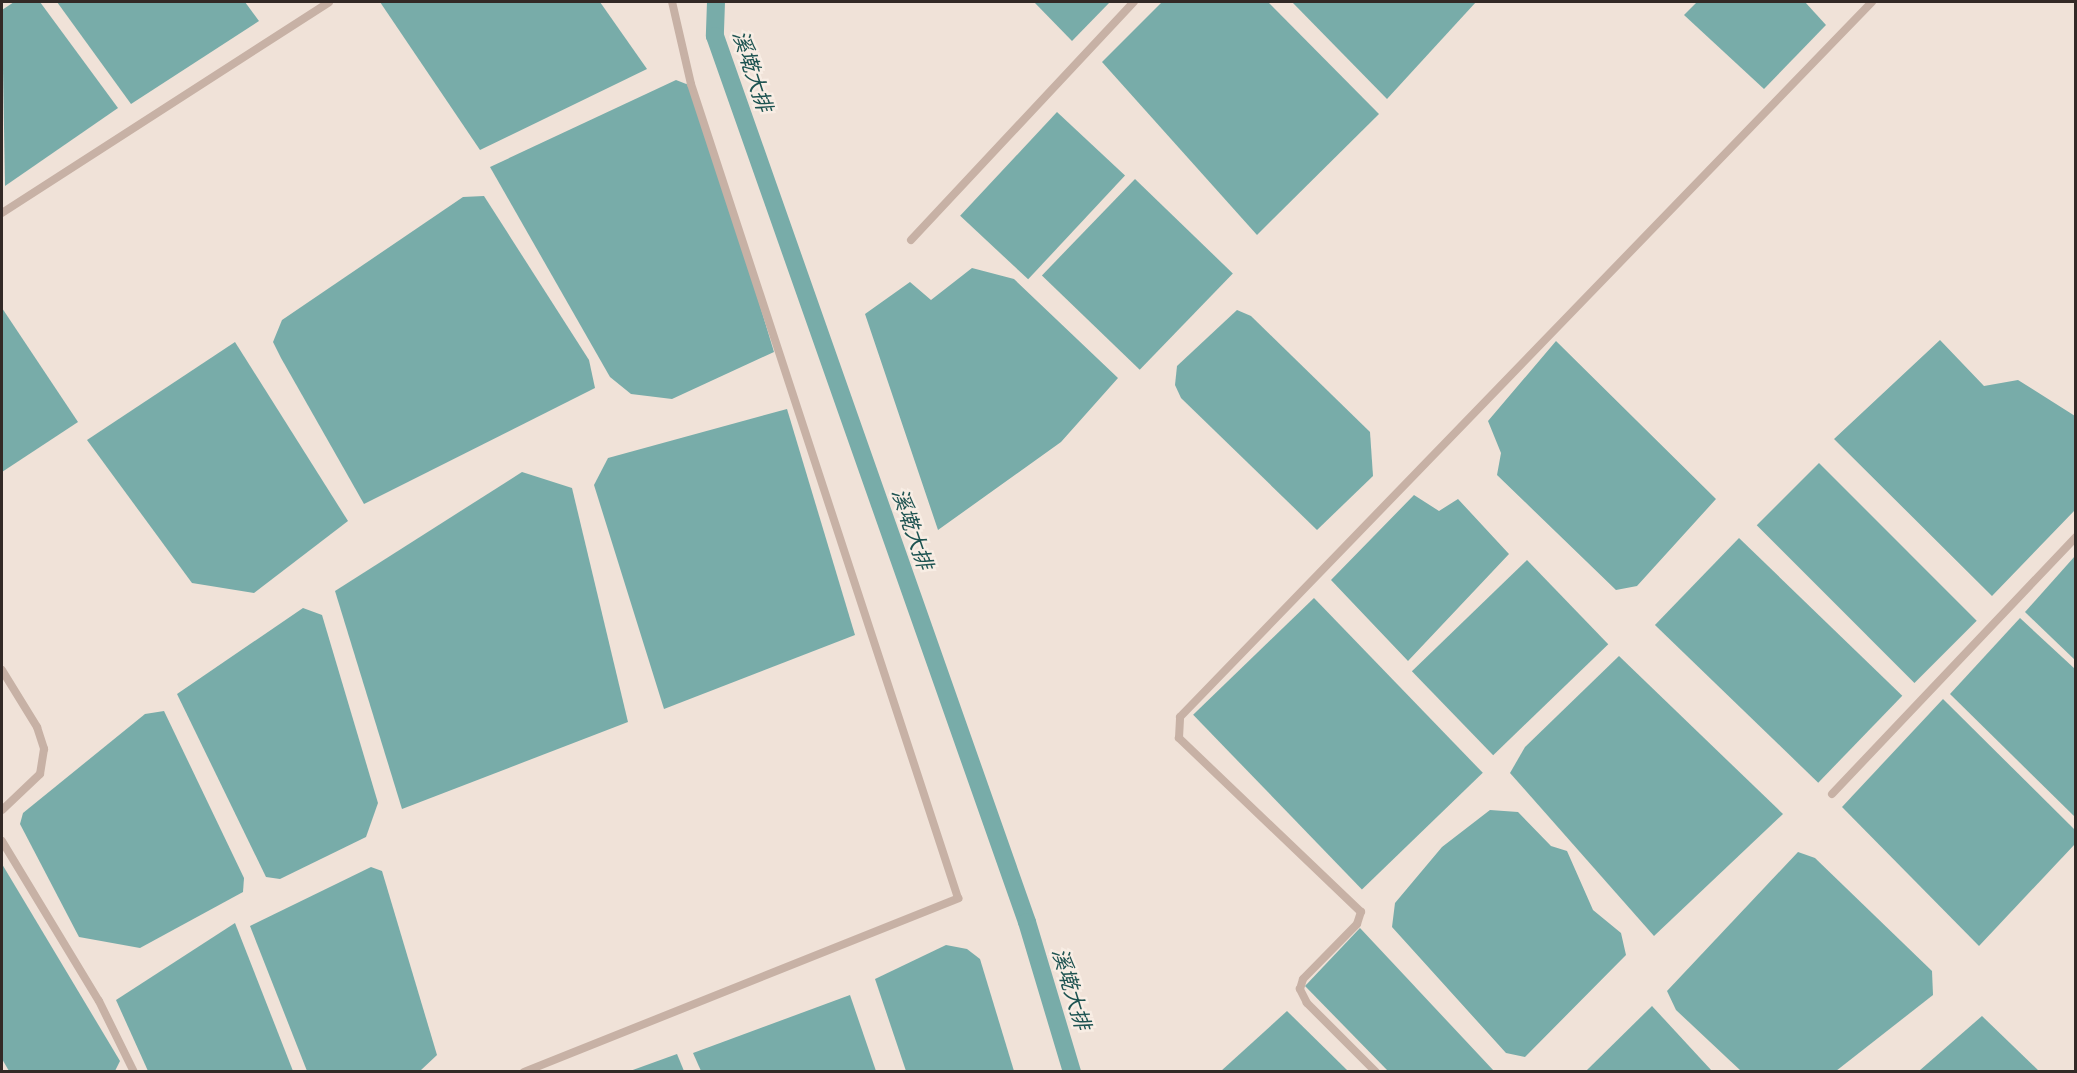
<!DOCTYPE html>
<html>
<head>
<meta charset="utf-8">
<style>
	body { margin:0 }
	#map { position:relative; width:2077px; height:1073px; overflow:hidden; background:#f0e2d8; font-family:Helvetica,"Noto Sans TC",sans-serif }
	div>[style] { position:absolute }
	[style*='--x'] { left:calc(var(--x)*1px); top:calc(var(--y)*1px); width:calc(var(--w)*1px); rotate:calc(var(--a)*1deg) }
	.water>* { inset:0; background:#78aca9; transform-origin:0 0 }
	.canal>* { height:18px; margin:-9px; padding:0 9px; transform-origin:9px; border-radius:9px; background:#78aca9 }
	.service>* { height:8px; margin:-4px; padding:0 4px; transform-origin:4px; border-radius:4px; background:#c7b1a5 }
	span { translate:-50% -50%; white-space:nowrap; text-align:center; line-height:1.15; -webkit-text-stroke:5px #f8ede4; paint-order:stroke }
	.water-label { font-size:21px; color:#1d5351; font-style:italic }
	.frame { position:absolute; inset:0; border:3px solid #332926; pointer-events:none }
</style>
</head>
<body>
<div id="map">
	<div class="water">
		<div style="clip-path:polygon(14px 2px,40px 2px,118px 108px,5px 186px,2px 10px)"></div>
		<div style="clip-path:polygon(57px 2px,245px 2px,259px 21px,131px 104px)"></div>
		<div style="clip-path:polygon(380px 2px,600px 2px,647px 69px,480px 150px)"></div>
		<div style="clip-path:polygon(1034px 2px,1110px 2px,1072px 41px)"></div>
		<div style="clip-path:polygon(1162px 2px,1268px 2px,1379px 114px,1257px 235px,1102px 62px)"></div>
		<div style="clip-path:polygon(1292px 2px,1476px 2px,1387px 99px)"></div>
		<div style="clip-path:polygon(1697px 2px,1805px 2px,1826px 25px,1764px 89px,1684px 15px)"></div>
		<div style="clip-path:polygon(676px 80px,694px 87px,774px 352px,672px 399px,631px 394px,610px 377px,490px 167px)"></div>
		<div style="left:1057px;top:112px;width:93px;height:142px;rotate:43deg"></div>
		<div style="left:1135px;top:179px;width:136px;height:134px;rotate:44deg"></div>
		<div style="clip-path:polygon(484px 196px,589px 360px,595px 388px,364px 504px,281px 358px,273px 342px,282px 320px,463px 197px)"></div>
		<div style="clip-path:polygon(972px 268px,1014px 279px,1118px 378px,1061px 442px,938px 530px,865px 314px,910px 282px,931px 300px)"></div>
		<div style="clip-path:polygon(2px 308px,78px 422px,2px 472px)"></div>
		<div style="clip-path:polygon(1237px 310px,1251px 316px,1370px 432px,1373px 476px,1317px 530px,1181px 398px,1175px 385px,1177px 366px)"></div>
		<div style="clip-path:polygon(1940px 340px,1984px 386px,2018px 380px,2075px 416px,2075px 510px,1992px 596px,1834px 439px)"></div>
		<div style="clip-path:polygon(1556px 341px,1716px 499px,1637px 586px,1616px 590px,1497px 475px,1501px 453px,1488px 421px)"></div>
		<div style="clip-path:polygon(235px 342px,348px 521px,254px 593px,192px 583px,87px 440px)"></div>
		<div style="clip-path:polygon(787px 409px,855px 635px,664px 709px,594px 485px,608px 458px)"></div>
		<div style="left:1819px;top:463px;width:223px;height:88px;rotate:45deg"></div>
		<div style="clip-path:polygon(522px 472px,572px 488px,628px 722px,402px 809px,335px 591px)"></div>
		<div style="clip-path:polygon(1414px 495px,1439px 511px,1458px 499px,1509px 554px,1408px 661px,1331px 580px)"></div>
		<div style="left:1739px;top:538px;width:227px;height:121px;rotate:44deg"></div>
		<div style="clip-path:polygon(2075px 556px,2075px 660px,2025px 612px)"></div>
		<div style="left:1527px;top:560px;width:117px;height:160px;rotate:46deg"></div>
		<div style="left:1314px;top:598px;width:243px;height:168px;rotate:46deg"></div>
		<div style="clip-path:polygon(303px 608px,322px 615px,378px 803px,366px 837px,280px 879px,266px 877px,177px 694px)"></div>
		<div style="clip-path:polygon(2020px 618px,2075px 669px,2075px 817px,1950px 694px)"></div>
		<div style="clip-path:polygon(1619px 656px,1783px 814px,1654px 936px,1510px 773px,1525px 747px)"></div>
		<div style="clip-path:polygon(1943px 699px,2075px 830px,2075px 844px,1979px 946px,1842px 807px)"></div>
		<div style="clip-path:polygon(164px 711px,244px 878px,243px 892px,140px 948px,79px 937px,20px 824px,23px 813px,145px 714px)"></div>
		<div style="clip-path:polygon(1490px 810px,1518px 812px,1551px 846px,1567px 851px,1593px 910px,1621px 933px,1626px 955px,1525px 1057px,1506px 1053px,1392px 927px,1395px 903px,1442px 847px)"></div>
		<div style="clip-path:polygon(1798px 852px,1815px 858px,1932px 971px,1933px 995px,1836px 1071px,1741px 1071px,1676px 1010px,1667px 991px)"></div>
		<div style="clip-path:polygon(2px 864px,120px 1061px,115px 1071px,9px 1071px,2px 1059px)"></div>
		<div style="clip-path:polygon(371px 867px,382px 871px,437px 1055px,420px 1071px,307px 1071px,250px 926px)"></div>
		<div style="clip-path:polygon(235px 923px,293px 1071px,148px 1071px,116px 1000px)"></div>
		<div style="clip-path:polygon(1360px 928px,1494px 1071px,1388px 1071px,1305px 986px)"></div>
		<div style="clip-path:polygon(946px 945px,967px 949px,980px 959px,1014px 1071px,906px 1071px,875px 979px)"></div>
		<div style="clip-path:polygon(850px 995px,876px 1071px,701px 1071px,693px 1053px)"></div>
		<div style="clip-path:polygon(1652px 1006px,1712px 1071px,1586px 1071px)"></div>
		<div style="clip-path:polygon(1287px 1011px,1348px 1071px,1221px 1071px)"></div>
		<div style="clip-path:polygon(1982px 1016px,2039px 1071px,1919px 1071px)"></div>
		<div style="clip-path:polygon(677px 1054px,684px 1071px,630px 1071px)"></div>
	</div>
	<div class="canal">
		<div style="--x:716;--y:2;--w:34;--a:92"></div>
		<div style="--x:715;--y:36;--w:939;--a:70.6"></div>
		<div style="--x:1027;--y:922;--w:157;--a:73.3"></div>
	</div>
	<div class="service">
		<div style="--x:2;--y:213;--w:389;--a:-32.8"></div>
		<div style="--x:911;--y:240;--w:326;--a:-46.9"></div>
		<div style="--x:2;--y:670;--w:67;--a:58.4"></div>
		<div style="--x:37;--y:727;--w:23;--a:72"></div>
		<div style="--x:44;--y:749;--w:25;--a:99"></div>
		<div style="--x:40;--y:774;--w:52;--a:136.5"></div>
		<div style="--x:1832;--y:794;--w:354;--a:-46.5"></div>
		<div style="--x:2;--y:841;--w:187;--a:58.8"></div>
		<div style="--x:99;--y:1001;--w:79;--a:63.8"></div>
		<div style="--x:524;--y:1072;--w:468;--a:-21.8"></div>
		<div style="--x:958;--y:898;--w:857;--a:-108.16"></div>
		<div style="--x:691;--y:84;--w:84;--a:-103"></div>
		<div style="--x:1376;--y:1072;--w:98;--a:-135"></div>
		<div style="--x:1307;--y:1003;--w:16;--a:-117"></div>
		<div style="--x:1300;--y:989;--w:10;--a:-73"></div>
		<div style="--x:1303;--y:979;--w:77;--a:-45.5"></div>
		<div style="--x:1357;--y:924;--w:13;--a:-72"></div>
		<div style="--x:1361;--y:912;--w:252;--a:-136.3"></div>
		<div style="--x:1179;--y:738;--w:21;--a:-87"></div>
		<div style="--x:1180;--y:717;--w:995;--a:-45.94"></div>
	</div>
	<div class="water-label">
		<span style="left:752px;top:71px;rotate:72deg">溪墘大排</span>
		<span style="left:912px;top:529px;rotate:71deg">溪墘大排</span>
		<span style="left:1071px;top:989px;rotate:73deg">溪墘大排</span>
	</div>
	<div class="frame"></div>
</div>
</body>
</html>
